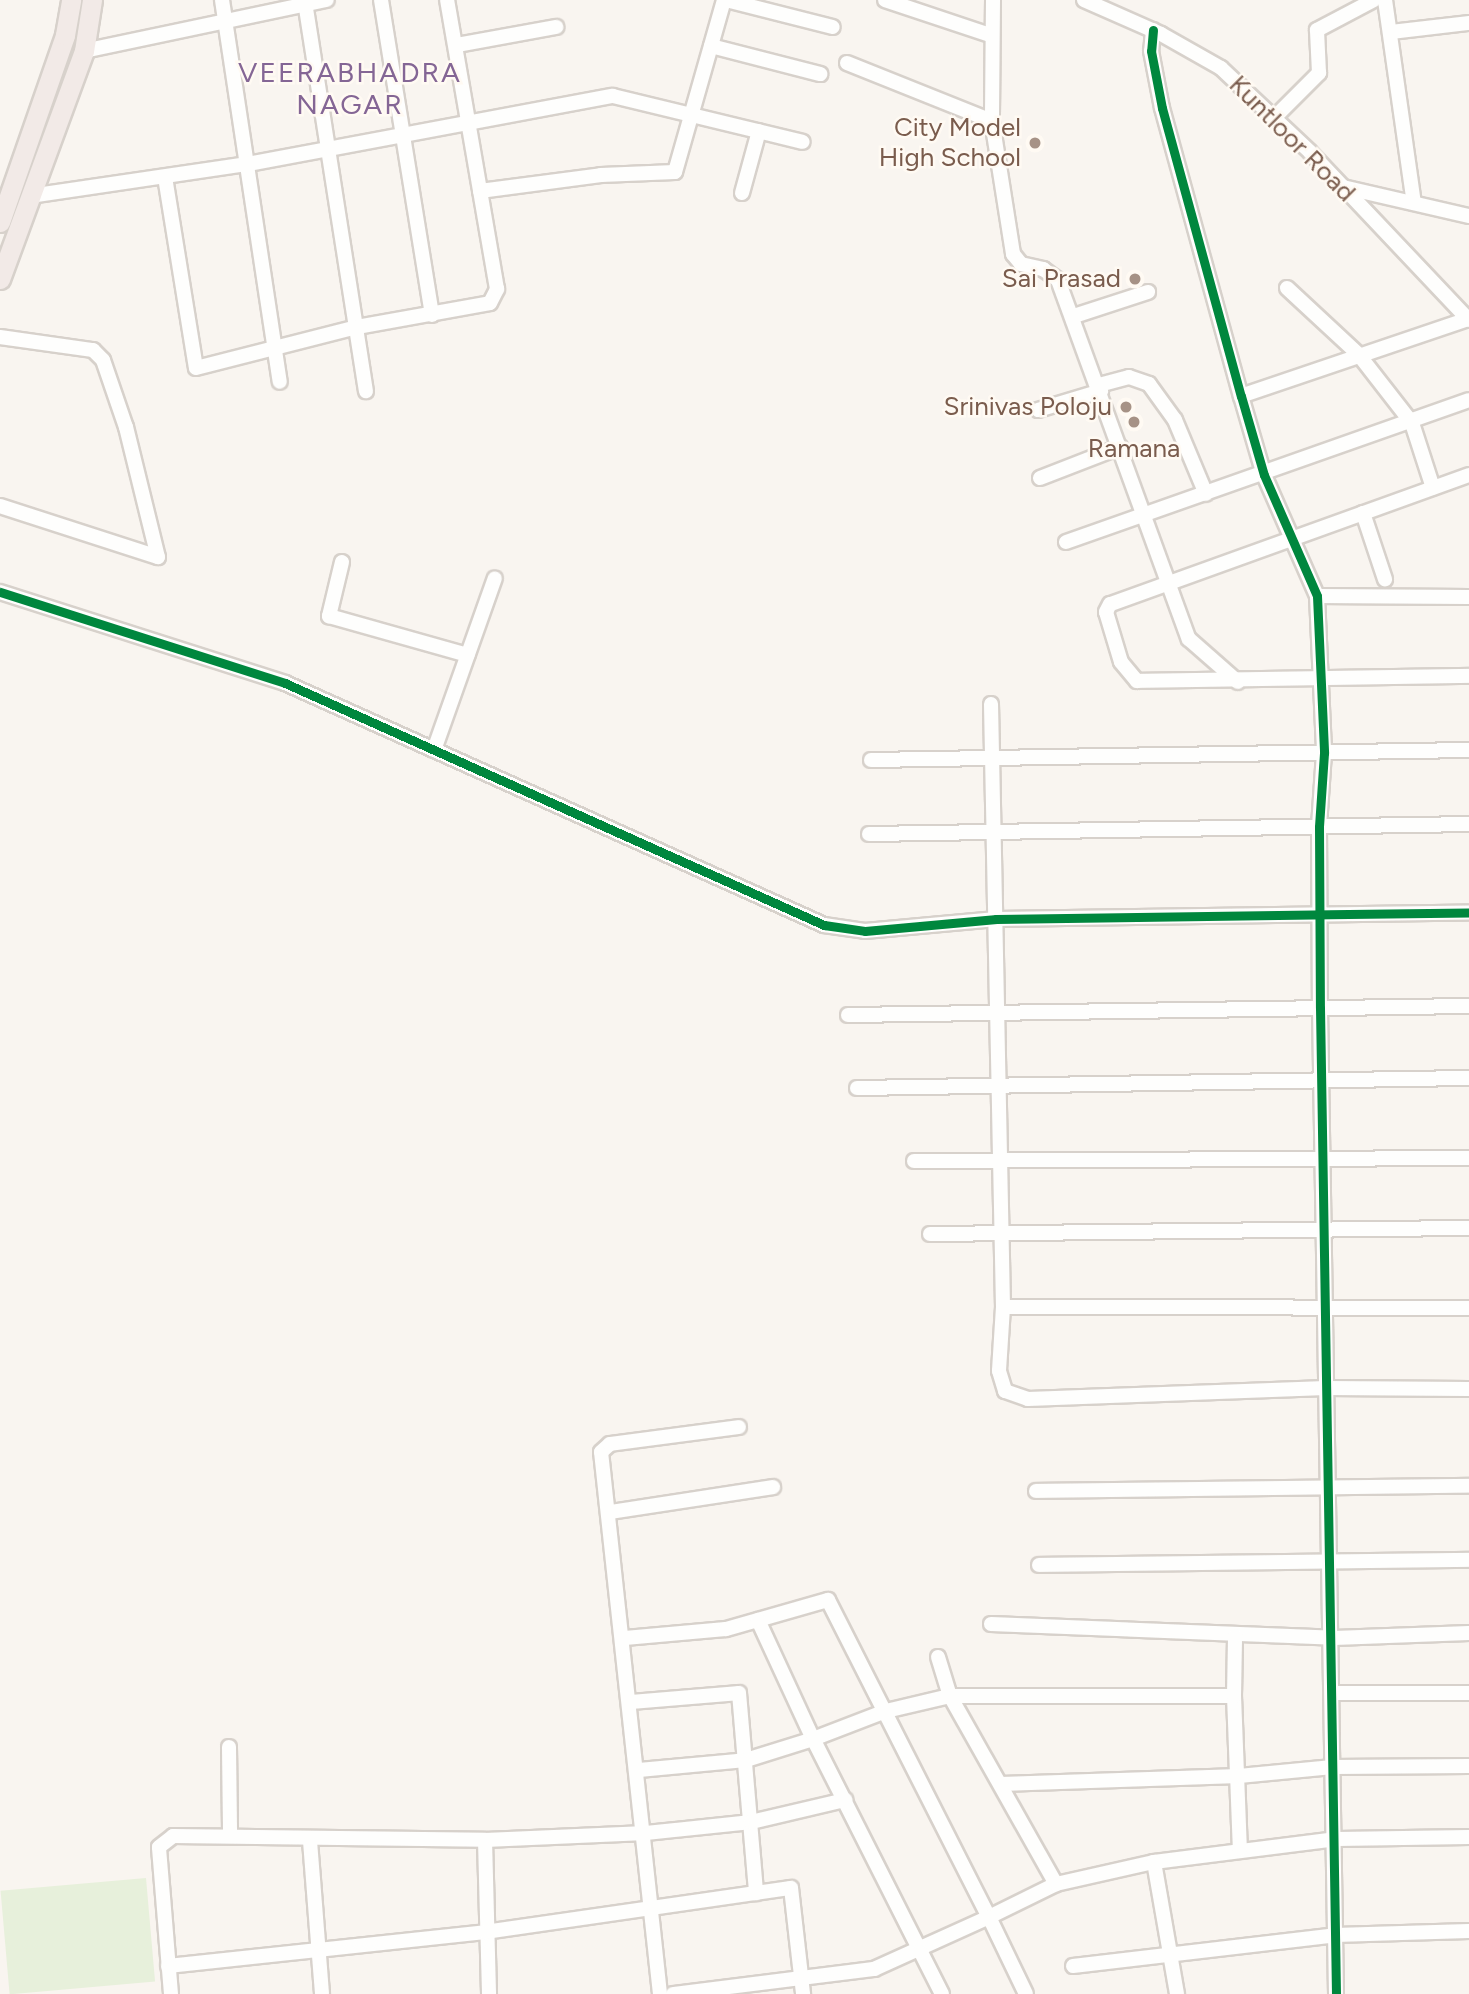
<!DOCTYPE html>
<html>
<head>
<meta charset="utf-8">
<style>
	body { margin:0 }
	#map { position:relative; width:1469px; height:1994px; overflow:hidden; background:#f9f5f0; font-family:Figtree,sans-serif }
	div>[style] { position:absolute }
	[style*='--x'] { left:calc(var(--x)*1px); top:calc(var(--y)*1px); width:calc(var(--w)*1px); rotate:calc(var(--a)*1deg) }
	.green>* { inset:0; background:#e7f0db; transform-origin:0 0 }
	.roads { filter:drop-shadow(2px 0 #d7d1cb) drop-shadow(-2px 0 #d7d1cb) drop-shadow(0 2px #d7d1cb) drop-shadow(0 -2px #d7d1cb) }
	.minor>* { height:14px; margin:-7px; padding:0 7px; transform-origin:7px; border-radius:7px; background:#fefefd }
	.highway>* { height:19px; margin:-9.5px; padding:0 9.5px; transform-origin:9.5px; border-radius:9.5px; background:#f2eae7 }
	.cycleway>* { height:9px; margin:-4.5px; padding:0 4.5px; transform-origin:4.5px; border-radius:4.5px; background:#00873e }
	.dots>* { width:19px; height:19px; translate:-50% -50%; box-sizing:border-box; border:4px solid #fffaf3; border-radius:50% }
	span { translate:-50% -50%; white-space:nowrap; text-align:center; line-height:1.15; -webkit-text-stroke:5px #fffaf3; paint-order:stroke }
	.poi-label { font-size:26px; color:#7a5c4d }
	.right { translate:-100% -50%; text-align:right }
	.street-label { font-size:26px; color:#7a5c4d }
	.neighbourhood-label { font-size:28px; color:#846695; letter-spacing:2px }
</style>
</head>
<body>
<div id="map">
	<div class="green">
		<div style="left:146px;top:1878px;width:104px;height:146px;rotate:85deg"></div>
	</div>
	<div class="roads">
		<div class="minor">
			<div style="--x:222;--y:0;--w:386;--a:81.4"></div>
			<div style="--x:381;--y:0;--w:319;--a:80.8"></div>
			<div style="--x:726;--y:0;--w:110;--a:14.2"></div>
			<div style="--x:885;--y:0;--w:111;--a:18.4"></div>
			<div style="--x:993;--y:0;--w:121;--a:90.5"></div>
			<div style="--x:992;--y:121;--w:135;--a:81"></div>
			<div style="--x:1013;--y:254;--w:13;--a:51"></div>
			<div style="--x:1021;--y:264;--w:23;--a:13"></div>
			<div style="--x:1043;--y:269;--w:19;--a:36"></div>
			<div style="--x:1058;--y:280;--w:382;--a:70"></div>
			<div style="--x:1189;--y:639;--w:65;--a:41.3"></div>
			<div style="--x:1084;--y:0;--w:84;--a:23.8"></div>
			<div style="--x:1161;--y:34;--w:69;--a:29.5"></div>
			<div style="--x:1221;--y:68;--w:122;--a:43.3"></div>
			<div style="--x:1310;--y:152;--w:231;--a:46.6"></div>
			<div style="--x:1385;--y:0;--w:205;--a:81.9"></div>
			<div style="--x:305;--y:2;--w:394;--a:81.1"></div>
			<div style="--x:1153;--y:30;--w:21;--a:95"></div>
			<div style="--x:1151;--y:51;--w:58;--a:79.1"></div>
			<div style="--x:1162;--y:108;--w:299;--a:74.7"></div>
			<div style="--x:1241;--y:396;--w:82;--a:73.8"></div>
			<div style="--x:1264;--y:475;--w:132;--a:66.3"></div>
			<div style="--x:1317;--y:596;--w:157;--a:87.4"></div>
			<div style="--x:1324;--y:753;--w:74;--a:93.9"></div>
			<div style="--x:1319;--y:827;--w:181;--a:89.7"></div>
			<div style="--x:1320;--y:1008;--w:986;--a:89.07"></div>
			<div style="--x:1391;--y:32;--w:79;--a:-6.6"></div>
			<div style="--x:457;--y:45;--w:101;--a:-10.3"></div>
			<div style="--x:711;--y:46;--w:113;--a:14.4"></div>
			<div style="--x:84;--y:51;--w:248;--a:-11.9"></div>
			<div style="--x:847;--y:63;--w:156;--a:21.8"></div>
			<div style="--x:1274;--y:118;--w:64;--a:-45"></div>
			<div style="--x:1319;--y:73;--w:43;--a:-92.7"></div>
			<div style="--x:1317;--y:30;--w:64;--a:-27.8"></div>
			<div style="--x:165;--y:177;--w:193;--a:80.8"></div>
			<div style="--x:196;--y:368;--w:166;--a:-14.3"></div>
			<div style="--x:357;--y:327;--w:135;--a:-10.2"></div>
			<div style="--x:490;--y:303;--w:16;--a:-63"></div>
			<div style="--x:497;--y:289;--w:293;--a:-99.8"></div>
			<div style="--x:1343;--y:187;--w:129;--a:13"></div>
			<div style="--x:480;--y:191;--w:122;--a:-7.5"></div>
			<div style="--x:601;--y:175;--w:74;--a:-2.3"></div>
			<div style="--x:675;--y:172;--w:179;--a:-74.1"></div>
			<div style="--x:742;--y:193;--w:64;--a:-74.7"></div>
			<div style="--x:30;--y:196;--w:220;--a:-8.4"></div>
			<div style="--x:248;--y:164;--w:371;--a:-10.6"></div>
			<div style="--x:613;--y:96;--w:195;--a:13.6"></div>
			<div style="--x:1287;--y:288;--w:98;--a:42.9"></div>
			<div style="--x:1359;--y:355;--w:86;--a:52.1"></div>
			<div style="--x:1412;--y:423;--w:68;--a:72.1"></div>
			<div style="--x:1074;--y:316;--w:78;--a:-18"></div>
			<div style="--x:0;--y:337;--w:94;--a:8"></div>
			<div style="--x:93;--y:350;--w:14;--a:45"></div>
			<div style="--x:103;--y:360;--w:71;--a:71.1"></div>
			<div style="--x:126;--y:427;--w:134;--a:76.2"></div>
			<div style="--x:1099;--y:385;--w:31;--a:-15"></div>
			<div style="--x:1129;--y:377;--w:21;--a:19"></div>
			<div style="--x:1149;--y:384;--w:44;--a:54.2"></div>
			<div style="--x:1175;--y:420;--w:80;--a:67.3"></div>
			<div style="--x:1241;--y:396;--w:241;--a:-18.7"></div>
			<div style="--x:1038;--y:410;--w:66;--a:-16.8"></div>
			<div style="--x:1469;--y:475;--w:381;--a:160.2"></div>
			<div style="--x:1110;--y:604;--w:9;--a:117"></div>
			<div style="--x:1106;--y:612;--w:52;--a:73.3"></div>
			<div style="--x:1121;--y:662;--w:25;--a:50"></div>
			<div style="--x:1137;--y:681;--w:332;--a:-0.9"></div>
			<div style="--x:1040;--y:478;--w:86;--a:-21.2"></div>
			<div style="--x:0;--y:506;--w:166;--a:17.9"></div>
			<div style="--x:1363;--y:513;--w:70;--a:71.6"></div>
			<div style="--x:1066;--y:542;--w:427;--a:-19.4"></div>
			<div style="--x:342;--y:562;--w:56;--a:103.5"></div>
			<div style="--x:329;--y:616;--w:144;--a:15.7"></div>
			<div style="--x:0;--y:592;--w:299;--a:17.7"></div>
			<div style="--x:285;--y:683;--w:591;--a:24.18"></div>
			<div style="--x:824;--y:925;--w:41;--a:8.3"></div>
			<div style="--x:865;--y:931;--w:132;--a:-5.2"></div>
			<div style="--x:996;--y:919;--w:473;--a:-0.8"></div>
			<div style="--x:1317;--y:596;--w:152;--a:0.4"></div>
			<div style="--x:991;--y:704;--w:603;--a:88.86"></div>
			<div style="--x:1003;--y:1307;--w:64;--a:93.6"></div>
			<div style="--x:999;--y:1371;--w:21;--a:73"></div>
			<div style="--x:1005;--y:1391;--w:24;--a:19"></div>
			<div style="--x:1028;--y:1399;--w:298;--a:-2.1"></div>
			<div style="--x:1326;--y:1388;--w:143;--a:0.4"></div>
			<div style="--x:434;--y:750;--w:182;--a:-70.5"></div>
			<div style="--x:871;--y:760;--w:598;--a:-0.96"></div>
			<div style="--x:869;--y:834;--w:600;--a:-0.95"></div>
			<div style="--x:848;--y:1015;--w:621;--a:-0.83"></div>
			<div style="--x:857;--y:1088;--w:612;--a:-0.94"></div>
			<div style="--x:914;--y:1161;--w:555;--a:-0.31"></div>
			<div style="--x:930;--y:1234;--w:539;--a:-0.64"></div>
			<div style="--x:1003;--y:1307;--w:466;--a:0.1"></div>
			<div style="--x:1036;--y:1491;--w:433;--a:-0.7"></div>
			<div style="--x:610;--y:1512;--w:165;--a:-8.7"></div>
			<div style="--x:1039;--y:1565;--w:430;--a:-0.7"></div>
			<div style="--x:991;--y:1624;--w:343;--a:2.3"></div>
			<div style="--x:1334;--y:1638;--w:135;--a:-2.1"></div>
			<div style="--x:625;--y:1638;--w:101;--a:-5.1"></div>
			<div style="--x:726;--y:1629;--w:106;--a:-15.9"></div>
			<div style="--x:828;--y:1600;--w:356;--a:63.1"></div>
			<div style="--x:989;--y:1917;--w:75;--a:-26.2"></div>
			<div style="--x:1056;--y:1884;--w:100;--a:-12.7"></div>
			<div style="--x:1154;--y:1862;--w:184;--a:-7.2"></div>
			<div style="--x:1337;--y:1839;--w:132;--a:-0.9"></div>
			<div style="--x:938;--y:1657;--w:41;--a:72.9"></div>
			<div style="--x:950;--y:1696;--w:216;--a:60.6"></div>
			<div style="--x:1332;--y:1693;--w:137;--a:0"></div>
			<div style="--x:1234;--y:1696;--w:153;--a:87.8"></div>
			<div style="--x:632;--y:1702;--w:107;--a:-4.8"></div>
			<div style="--x:739;--y:1693;--w:201;--a:85.1"></div>
			<div style="--x:229;--y:1747;--w:88;--a:89.3"></div>
			<div style="--x:639;--y:1770;--w:107;--a:-5.3"></div>
			<div style="--x:746;--y:1760;--w:70;--a:-17.4"></div>
			<div style="--x:813;--y:1739;--w:131;--a:-114.8"></div>
			<div style="--x:1001;--y:1784;--w:238;--a:-1.9"></div>
			<div style="--x:1239;--y:1776;--w:94;--a:-5.5"></div>
			<div style="--x:1333;--y:1767;--w:136;--a:-0.4"></div>
			<div style="--x:485;--y:1840;--w:154;--a:88.5"></div>
			<div style="--x:310;--y:1841;--w:153;--a:85.5"></div>
			<div style="--x:1154;--y:1862;--w:134;--a:80.1"></div>
			<div style="--x:168;--y:1966;--w:319;--a:-6.1"></div>
			<div style="--x:485;--y:1932;--w:309;--a:-8.2"></div>
			<div style="--x:791;--y:1888;--w:107;--a:83.5"></div>
			<div style="--x:1073;--y:1966;--w:264;--a:-6.7"></div>
			<div style="--x:1335;--y:1935;--w:134;--a:-1.7"></div>
			<div style="--x:171;--y:1994;--w:147;--a:-94.7"></div>
			<div style="--x:159;--y:1847;--w:18;--a:-38"></div>
			<div style="--x:173;--y:1836;--w:312;--a:0.7"></div>
			<div style="--x:485;--y:1840;--w:161;--a:-2.5"></div>
			<div style="--x:646;--y:1833;--w:106;--a:-6"></div>
			<div style="--x:751;--y:1822;--w:97;--a:-13.2"></div>
			<div style="--x:660;--y:1994;--w:545;--a:-96.21"></div>
			<div style="--x:601;--y:1452;--w:12;--a:-42"></div>
			<div style="--x:610;--y:1444;--w:130;--a:-7.5"></div>
			<div style="--x:673;--y:1994;--w:203;--a:-7.1"></div>
			<div style="--x:874;--y:1969;--w:126;--a:-24.3"></div>
			<div style="--x:989;--y:1917;--w:85;--a:64.3"></div>
			<div style="--x:942;--y:1994;--w:286;--a:-116.8"></div>
			<div style="--x:813;--y:1739;--w:78;--a:-21"></div>
			<div style="--x:886;--y:1711;--w:66;--a:-13.2"></div>
			<div style="--x:950;--y:1696;--w:284;--a:0"></div>
			<div style="--x:1234;--y:1696;--w:60;--a:-89"></div>
		</div>
		<div class="highway">
			<div style="--x:0;--y:222;--w:198;--a:-70.8"></div>
			<div style="--x:65;--y:35;--w:36;--a:-80"></div>
			<div style="--x:0;--y:279;--w:243;--a:-69.8"></div>
			<div style="--x:84;--y:51;--w:52;--a:-81.1"></div>
		</div>
	</div>
	<div class="cycleway">
		<div style="--x:1153;--y:30;--w:21;--a:95"></div>
		<div style="--x:1151;--y:51;--w:58;--a:79.1"></div>
		<div style="--x:1162;--y:108;--w:299;--a:74.7"></div>
		<div style="--x:1241;--y:396;--w:82;--a:73.8"></div>
		<div style="--x:1264;--y:475;--w:132;--a:66.3"></div>
		<div style="--x:1317;--y:596;--w:157;--a:87.4"></div>
		<div style="--x:1324;--y:753;--w:74;--a:93.9"></div>
		<div style="--x:1319;--y:827;--w:181;--a:89.7"></div>
		<div style="--x:1320;--y:1008;--w:986;--a:89.07"></div>
		<div style="--x:0;--y:592;--w:299;--a:17.7"></div>
		<div style="--x:285;--y:683;--w:591;--a:24.18"></div>
		<div style="--x:824;--y:925;--w:41;--a:8.3"></div>
		<div style="--x:865;--y:931;--w:132;--a:-5.2"></div>
		<div style="--x:996;--y:919;--w:473;--a:-0.8"></div>
	</div>
	<div class="dots">
		<div style="left:1035px;top:143px;background:#a69286"></div>
		<div style="left:1135px;top:279px;background:#a69286"></div>
		<div style="left:1126px;top:407px;background:#a69286"></div>
		<div style="left:1134px;top:422px;background:#a69286"></div>
	</div>
	<div class="poi-label">
		<span class="right" style="left:1021px;top:143px">City Model<br>High School</span>
		<span class="right" style="left:1121px;top:279px">Sai Prasad</span>
		<span class="right" style="left:1112px;top:407px">Srinivas Poloju</span>
		<span style="left:1134px;top:449px">Ramana</span>
	</div>
	<div class="street-label">
		<span style="left:1292px;top:139px;rotate:45deg">Kuntloor Road</span>
	</div>
	<div class="neighbourhood-label">
		<span style="left:350px;top:88px">VEERABHADRA<br>NAGAR</span>
	</div>
</div>
</body>
</html>
